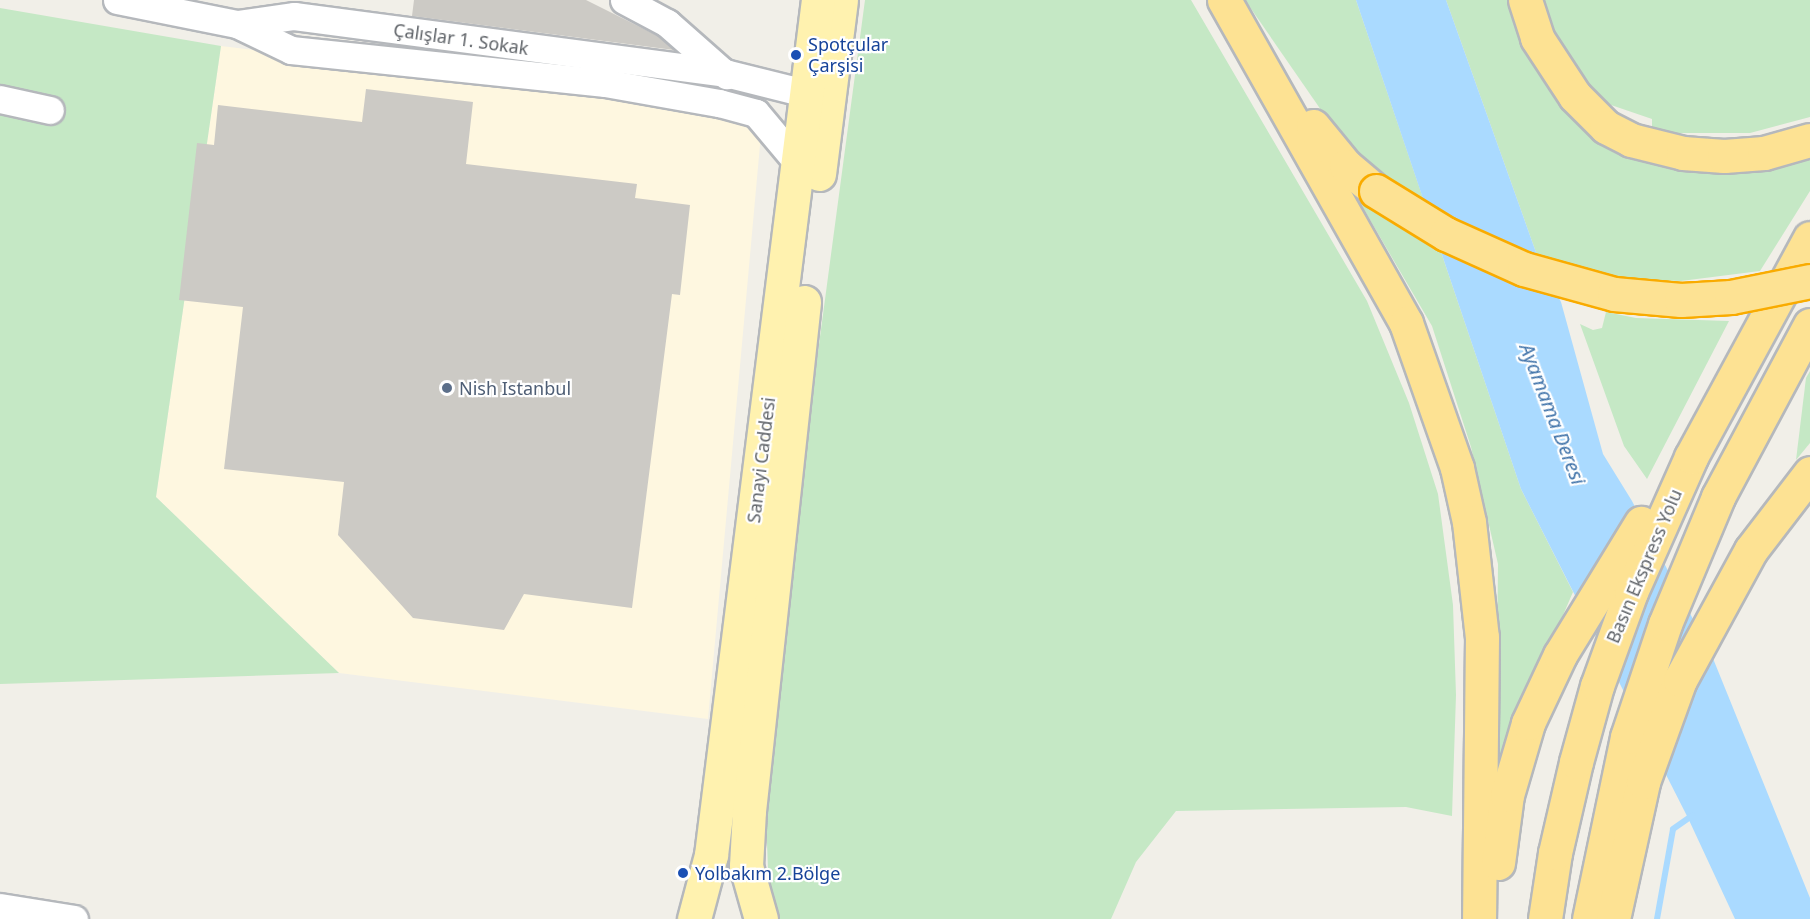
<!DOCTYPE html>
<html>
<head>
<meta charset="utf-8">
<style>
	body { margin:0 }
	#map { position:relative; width:1810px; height:919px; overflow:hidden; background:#f1efe8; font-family:"Noto Sans",sans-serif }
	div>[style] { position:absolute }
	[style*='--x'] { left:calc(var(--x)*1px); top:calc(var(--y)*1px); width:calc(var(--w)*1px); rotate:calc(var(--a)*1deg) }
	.commercial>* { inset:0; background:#fef7e0 }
	.green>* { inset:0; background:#c5e8c5 }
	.water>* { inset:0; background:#aadaff }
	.stream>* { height:6px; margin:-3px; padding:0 3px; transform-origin:3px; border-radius:3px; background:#aadaff }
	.building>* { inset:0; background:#cccac5 }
	.roads { filter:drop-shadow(2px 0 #b5b8bc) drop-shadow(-2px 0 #b5b8bc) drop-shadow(0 2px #b5b8bc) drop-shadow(0 -2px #b5b8bc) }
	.minor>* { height:27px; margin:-13.5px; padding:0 13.5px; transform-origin:13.5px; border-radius:13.5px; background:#fff }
	.major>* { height:33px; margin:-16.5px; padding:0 16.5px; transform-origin:16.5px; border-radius:16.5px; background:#fff2af }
	.highway>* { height:33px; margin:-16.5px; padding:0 16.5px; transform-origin:16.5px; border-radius:16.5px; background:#fde293 }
	.bridges { filter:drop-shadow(2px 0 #f9ab00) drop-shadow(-2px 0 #f9ab00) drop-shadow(0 2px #f9ab00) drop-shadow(0 -2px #f9ab00) }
	.highway-bridge>* { height:33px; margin:-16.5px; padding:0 16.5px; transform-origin:16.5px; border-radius:16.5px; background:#fde293 }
	.dots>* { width:16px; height:16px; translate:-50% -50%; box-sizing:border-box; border:3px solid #fff; border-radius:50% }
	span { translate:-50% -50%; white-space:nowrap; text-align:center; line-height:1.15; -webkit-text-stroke:4.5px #fff; paint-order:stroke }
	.street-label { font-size:18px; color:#5f6368 }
	.transit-label { font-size:18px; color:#164399 }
	.left { translate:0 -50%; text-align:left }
	.service-label { font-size:18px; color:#4e5e75 }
	.water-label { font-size:20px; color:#4174aa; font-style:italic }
</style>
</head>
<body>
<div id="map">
	<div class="commercial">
		<div style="clip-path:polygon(221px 46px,763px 112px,708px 719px,339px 673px,156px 497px)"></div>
	</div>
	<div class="green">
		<div style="clip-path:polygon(865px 0,1191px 0,1367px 301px,1409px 403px,1438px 494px,1453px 605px,1456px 695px,1452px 816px,1406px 807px,1176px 811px,1136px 862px,1111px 919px,770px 919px,765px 793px,789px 569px)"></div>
		<div style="clip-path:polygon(1245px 0,1356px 0,1426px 207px,1391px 185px,1348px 149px)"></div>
		<div style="clip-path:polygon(1446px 0,1508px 0,1537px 69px,1576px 117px,1623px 153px,1693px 171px,1771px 166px,1810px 155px,1810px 191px,1760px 271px,1681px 281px,1614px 279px,1538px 258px)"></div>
		<div style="clip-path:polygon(1541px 0,1810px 0,1810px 117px,1750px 133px,1677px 133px,1652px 129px,1652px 119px,1611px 105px,1591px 88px,1553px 28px)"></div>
		<div style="clip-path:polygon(0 8px,221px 46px,156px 497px,339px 673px,0 684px)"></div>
		<div style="clip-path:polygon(1359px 201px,1440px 249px,1521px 489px,1573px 592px,1502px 756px,1496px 757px,1498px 564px,1471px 447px,1432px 326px)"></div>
		<div style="clip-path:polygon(1606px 312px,1636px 318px,1729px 321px,1647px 479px,1624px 446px,1580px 324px,1593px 330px,1602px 328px)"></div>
		<div style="clip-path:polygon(1810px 371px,1810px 443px,1796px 460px,1806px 378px)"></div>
	</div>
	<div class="water">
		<div style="clip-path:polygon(1356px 0,1446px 0,1538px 258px,1561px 302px,1603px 454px,1632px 501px,1712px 656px,1810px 898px,1810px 919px,1735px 919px,1688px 818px,1521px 489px)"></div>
	</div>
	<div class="stream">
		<div style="--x:1657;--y:919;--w:91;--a:-79.9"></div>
		<div style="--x:1673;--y:829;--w:24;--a:-35"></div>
	</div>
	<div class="building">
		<div style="clip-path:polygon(414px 0,586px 0,658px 36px,674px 50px,412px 16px)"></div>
		<div style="clip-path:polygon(366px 89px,473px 102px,466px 164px,637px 184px,635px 198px,690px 205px,680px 295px,672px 294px,632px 608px,524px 594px,504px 630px,413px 618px,338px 535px,344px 482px,224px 469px,243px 307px,179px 300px,197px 143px,214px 145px,218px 105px,362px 122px)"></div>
	</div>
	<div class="roads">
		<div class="minor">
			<div style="--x:117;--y:0;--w:122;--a:11.3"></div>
			<div style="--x:237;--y:24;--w:58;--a:-8"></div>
			<div style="--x:294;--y:16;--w:435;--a:7.5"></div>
			<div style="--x:725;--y:73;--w:82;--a:14"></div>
			<div style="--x:624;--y:0;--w:49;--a:28.1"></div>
			<div style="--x:667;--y:23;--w:79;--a:41.4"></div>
			<div style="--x:237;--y:24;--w:60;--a:25.7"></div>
			<div style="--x:291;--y:50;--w:316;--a:6"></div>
			<div style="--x:605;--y:83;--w:116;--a:10"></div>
			<div style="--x:719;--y:103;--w:38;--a:15"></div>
			<div style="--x:756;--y:113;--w:65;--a:50"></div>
			<div style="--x:0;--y:99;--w:51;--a:12.4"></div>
			<div style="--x:0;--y:907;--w:75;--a:9.2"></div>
		</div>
		<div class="major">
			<div style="--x:819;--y:174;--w:175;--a:-82.8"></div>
			<div style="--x:694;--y:919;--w:66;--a:-75.1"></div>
			<div style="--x:711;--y:855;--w:862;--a:-82.87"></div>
			<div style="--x:761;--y:919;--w:55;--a:-105.8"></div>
			<div style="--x:746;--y:866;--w:55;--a:-86.9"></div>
			<div style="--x:749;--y:811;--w:512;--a:-83.83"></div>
		</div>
		<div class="highway">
			<div style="--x:1224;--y:0;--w:371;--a:60.6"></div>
			<div style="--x:1406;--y:323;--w:154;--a:70.6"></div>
			<div style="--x:1457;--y:468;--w:55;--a:77.5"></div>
			<div style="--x:1469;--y:522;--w:116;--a:83.6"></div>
			<div style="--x:1482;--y:637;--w:282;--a:90.6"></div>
			<div style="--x:1525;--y:0;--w:40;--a:72"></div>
			<div style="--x:1537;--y:38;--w:69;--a:56.8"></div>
			<div style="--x:1575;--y:96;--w:44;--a:45"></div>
			<div style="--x:1606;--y:127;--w:28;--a:27"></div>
			<div style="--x:1631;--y:140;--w:54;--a:14"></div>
			<div style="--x:1683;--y:153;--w:41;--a:4.2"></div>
			<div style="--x:1724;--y:156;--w:40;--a:-4.3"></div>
			<div style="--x:1764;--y:153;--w:48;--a:-15.8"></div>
			<div style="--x:1313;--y:126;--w:52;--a:50.5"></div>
			<div style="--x:1346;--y:166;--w:39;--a:40"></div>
			<div style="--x:1498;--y:863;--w:69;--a:-82.5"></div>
			<div style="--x:1507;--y:795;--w:75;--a:-73.7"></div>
			<div style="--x:1528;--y:723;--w:75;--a:-64.8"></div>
			<div style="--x:1560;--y:655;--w:155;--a:-58.5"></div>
			<div style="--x:1545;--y:919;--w:67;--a:-81.4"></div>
			<div style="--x:1555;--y:853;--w:93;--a:-77"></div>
			<div style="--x:1576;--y:762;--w:79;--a:-74.6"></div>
			<div style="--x:1597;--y:686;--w:100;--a:-70.1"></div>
			<div style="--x:1631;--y:592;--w:148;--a:-66"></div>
			<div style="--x:1691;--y:457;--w:249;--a:-61.5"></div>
			<div style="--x:1589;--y:919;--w:186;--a:-78.2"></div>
			<div style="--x:1627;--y:737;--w:119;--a:-71.4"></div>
			<div style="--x:1665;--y:624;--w:138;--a:-67.3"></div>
			<div style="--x:1718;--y:497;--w:195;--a:-61.9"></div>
			<div style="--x:1613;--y:919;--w:140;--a:-77.6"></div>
			<div style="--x:1643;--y:782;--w:109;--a:-70.1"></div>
			<div style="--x:1680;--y:680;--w:148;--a:-61.4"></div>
			<div style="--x:1751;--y:550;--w:97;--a:-52.5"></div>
		</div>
	</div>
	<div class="bridges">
		<div class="highway-bridge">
			<div style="--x:1376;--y:191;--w:82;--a:31.6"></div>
			<div style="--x:1446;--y:234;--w:85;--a:24.2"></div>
			<div style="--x:1524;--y:269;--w:93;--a:15.5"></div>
			<div style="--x:1614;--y:294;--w:67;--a:5.1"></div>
			<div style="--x:1681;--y:300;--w:50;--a:-3.4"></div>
			<div style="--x:1731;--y:297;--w:81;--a:-11.4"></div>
		</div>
	</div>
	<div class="dots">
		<div style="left:796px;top:55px;background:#1a4fb4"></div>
		<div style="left:447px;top:388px;background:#5c6f8a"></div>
		<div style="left:683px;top:873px;background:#1a4fb4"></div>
	</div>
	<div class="street-label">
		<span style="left:461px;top:39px;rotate:8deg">Çalışlar 1. Sokak</span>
		<span style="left:761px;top:460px;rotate:-83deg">Sanayi Caddesi</span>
		<span style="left:1644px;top:566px;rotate:-67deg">Basın Ekspress Yolu</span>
	</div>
	<div class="transit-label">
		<span class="left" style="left:808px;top:55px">Spotçular<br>Çarşisi</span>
		<span class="left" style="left:695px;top:873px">Yolbakım 2.Bölge</span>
	</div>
	<div class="service-label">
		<span class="left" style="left:459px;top:388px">Nish Istanbul</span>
	</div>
	<div class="water-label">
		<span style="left:1553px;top:414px;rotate:69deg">Ayamama Deresi</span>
	</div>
</div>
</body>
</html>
